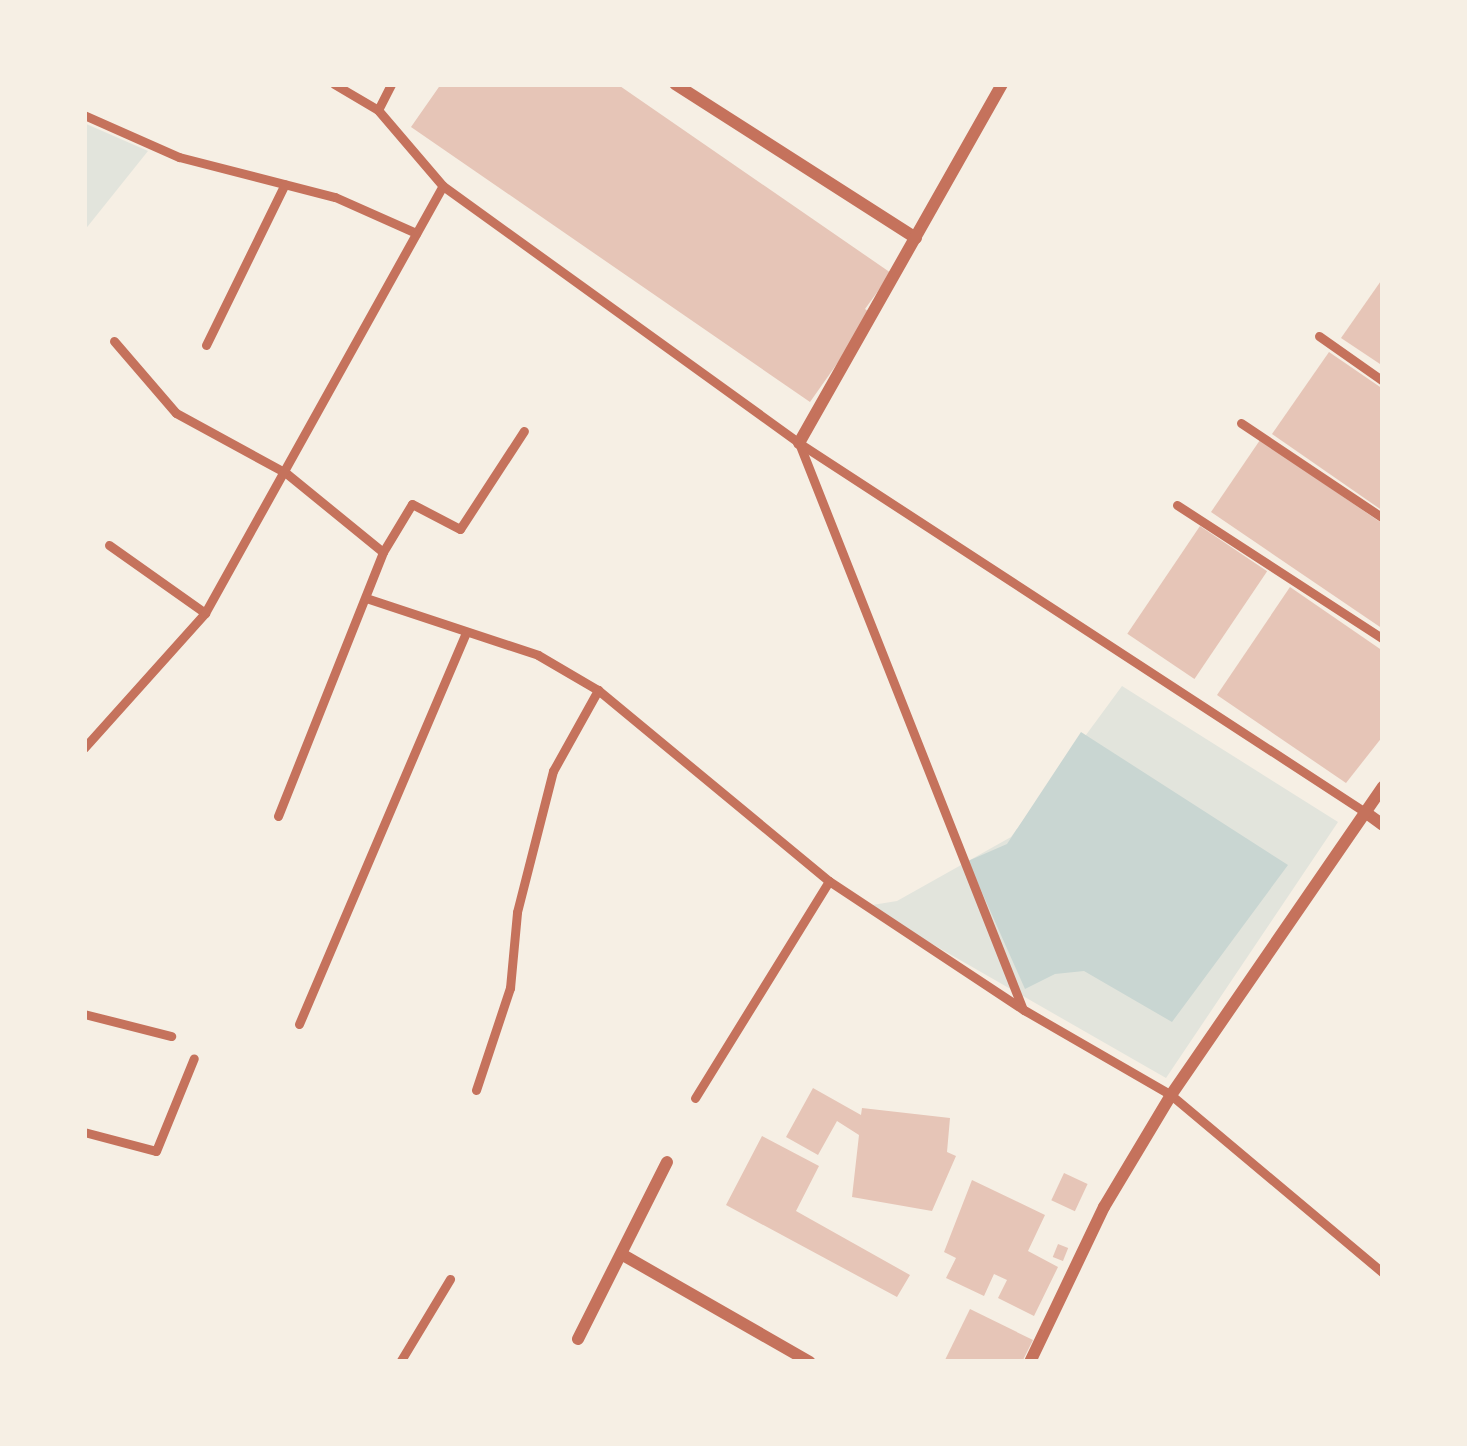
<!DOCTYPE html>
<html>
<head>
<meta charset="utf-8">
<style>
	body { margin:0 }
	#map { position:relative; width:1467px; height:1446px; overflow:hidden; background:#f6efe4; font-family:"Source Serif 4",serif }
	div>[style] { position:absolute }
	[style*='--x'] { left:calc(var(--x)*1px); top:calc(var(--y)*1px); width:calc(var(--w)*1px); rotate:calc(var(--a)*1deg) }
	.green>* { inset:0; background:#e2e4dc }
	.water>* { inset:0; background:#c9d6d2 }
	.building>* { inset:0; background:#e6c5b7; transform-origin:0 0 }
	.service>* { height:9px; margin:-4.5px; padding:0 4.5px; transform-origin:4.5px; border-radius:4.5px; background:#c5725c }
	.minor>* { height:12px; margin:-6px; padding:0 6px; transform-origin:6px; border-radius:6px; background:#c5725c }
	span { translate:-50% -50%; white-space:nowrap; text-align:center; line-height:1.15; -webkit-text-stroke:10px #f6efe4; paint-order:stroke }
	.frame { position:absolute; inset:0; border:87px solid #f6efe4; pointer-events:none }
</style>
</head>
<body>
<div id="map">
	<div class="green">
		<div style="clip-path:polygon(84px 123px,148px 151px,84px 231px)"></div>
		<div style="clip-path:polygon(1122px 686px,1338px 822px,1166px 1078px,866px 906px,897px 901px,1011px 837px)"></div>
	</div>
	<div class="water">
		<div style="clip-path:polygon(1081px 732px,1288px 865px,1172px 1022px,1084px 971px,1055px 974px,1025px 989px,968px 861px,1007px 844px)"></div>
	</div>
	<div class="building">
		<div style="clip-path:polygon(441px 84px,617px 84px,891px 273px,865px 309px,872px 314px,810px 402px,411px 127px)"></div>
		<div style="clip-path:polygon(1383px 278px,1383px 366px,1341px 338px)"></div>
		<div style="clip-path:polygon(1329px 352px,1383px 389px,1383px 511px,1272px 434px)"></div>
		<div style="clip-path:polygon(1260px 440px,1383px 524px,1383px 629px,1211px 512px)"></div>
		<div style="left:1200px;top:526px;width:81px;height:130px;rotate:34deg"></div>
		<div style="clip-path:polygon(1290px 587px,1383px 651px,1383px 736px,1346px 783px,1217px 695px)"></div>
		<div style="clip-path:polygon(813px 1088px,861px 1115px,862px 1108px,950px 1118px,947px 1152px,956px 1156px,932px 1211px,852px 1197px,859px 1135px,837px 1121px,818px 1155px,786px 1137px)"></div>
		<div style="clip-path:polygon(762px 1136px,819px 1166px,796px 1211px,910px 1275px,897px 1297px,726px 1205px)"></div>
		<div style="left:1064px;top:1173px;width:26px;height:30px;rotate:25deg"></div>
		<div style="clip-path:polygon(972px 1180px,1045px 1215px,1028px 1251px,1058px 1267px,1034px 1316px,998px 1298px,1007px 1280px,994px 1274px,984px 1296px,946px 1278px,956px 1258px,944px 1252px)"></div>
		<div style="left:1058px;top:1244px;width:11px;height:14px;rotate:22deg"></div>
		<div style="clip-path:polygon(970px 1309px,1033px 1340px,1022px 1362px,944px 1362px)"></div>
	</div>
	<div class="service">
		<div style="--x:334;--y:84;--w:51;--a:30.6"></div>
		<div style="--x:378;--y:110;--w:100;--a:49.5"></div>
		<div style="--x:443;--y:186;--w:439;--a:35.8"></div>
		<div style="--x:799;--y:443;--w:676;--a:33.1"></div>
		<div style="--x:378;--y:110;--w:29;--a:-63"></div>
		<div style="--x:84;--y:115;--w:104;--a:23.9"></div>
		<div style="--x:179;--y:157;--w:161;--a:14.4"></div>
		<div style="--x:335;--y:197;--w:89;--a:24"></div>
		<div style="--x:1319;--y:336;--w:78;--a:35.1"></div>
		<div style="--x:114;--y:341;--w:95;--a:49.3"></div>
		<div style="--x:176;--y:413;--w:125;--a:28.6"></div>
		<div style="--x:286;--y:473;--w:125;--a:39.2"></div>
		<div style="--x:206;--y:345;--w:179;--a:-63.9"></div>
		<div style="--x:1241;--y:423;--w:171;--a:33.8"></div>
		<div style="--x:799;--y:443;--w:606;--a:68.43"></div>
		<div style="--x:1177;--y:505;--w:246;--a:33"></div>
		<div style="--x:109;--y:545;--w:118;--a:35.3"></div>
		<div style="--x:366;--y:598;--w:181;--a:18.3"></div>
		<div style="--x:538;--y:655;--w:69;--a:30.3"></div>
		<div style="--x:598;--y:690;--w:300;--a:39.6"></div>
		<div style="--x:829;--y:881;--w:234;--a:33.5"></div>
		<div style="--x:1024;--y:1010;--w:170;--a:30"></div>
		<div style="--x:1171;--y:1095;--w:277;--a:40"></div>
		<div style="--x:84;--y:748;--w:181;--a:-48.1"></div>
		<div style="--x:205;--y:613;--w:489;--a:-60.9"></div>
		<div style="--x:278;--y:816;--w:284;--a:-68.3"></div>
		<div style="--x:383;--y:552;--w:56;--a:-58.9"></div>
		<div style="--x:412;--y:504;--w:54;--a:27.5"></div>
		<div style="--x:460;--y:529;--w:117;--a:-56.9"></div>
		<div style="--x:84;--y:1014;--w:90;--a:14.2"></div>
		<div style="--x:299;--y:1024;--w:424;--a:-66.9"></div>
		<div style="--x:476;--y:1090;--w:108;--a:-71.6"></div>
		<div style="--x:510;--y:988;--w:76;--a:-84.7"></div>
		<div style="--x:517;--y:912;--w:146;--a:-75.7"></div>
		<div style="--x:553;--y:771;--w:93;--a:-60.9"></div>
		<div style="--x:695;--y:1098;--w:255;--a:-58.3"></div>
		<div style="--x:84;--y:1132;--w:74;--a:14.8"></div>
		<div style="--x:156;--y:1151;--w:100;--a:-67.8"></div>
		<div style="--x:400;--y:1362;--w:97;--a:-58.9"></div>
	</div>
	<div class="minor">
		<div style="--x:675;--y:84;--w:286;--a:32.6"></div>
		<div style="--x:799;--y:443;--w:412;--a:-60.5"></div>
		<div style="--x:1365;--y:812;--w:22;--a:36"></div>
		<div style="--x:623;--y:1255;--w:215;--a:29.8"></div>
		<div style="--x:578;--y:1339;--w:198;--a:-63.3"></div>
		<div style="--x:1030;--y:1362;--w:172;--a:-64.5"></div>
		<div style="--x:1104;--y:1207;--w:131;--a:-59.1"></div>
		<div style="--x:1171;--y:1095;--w:374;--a:-55.5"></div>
	</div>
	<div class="frame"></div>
</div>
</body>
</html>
